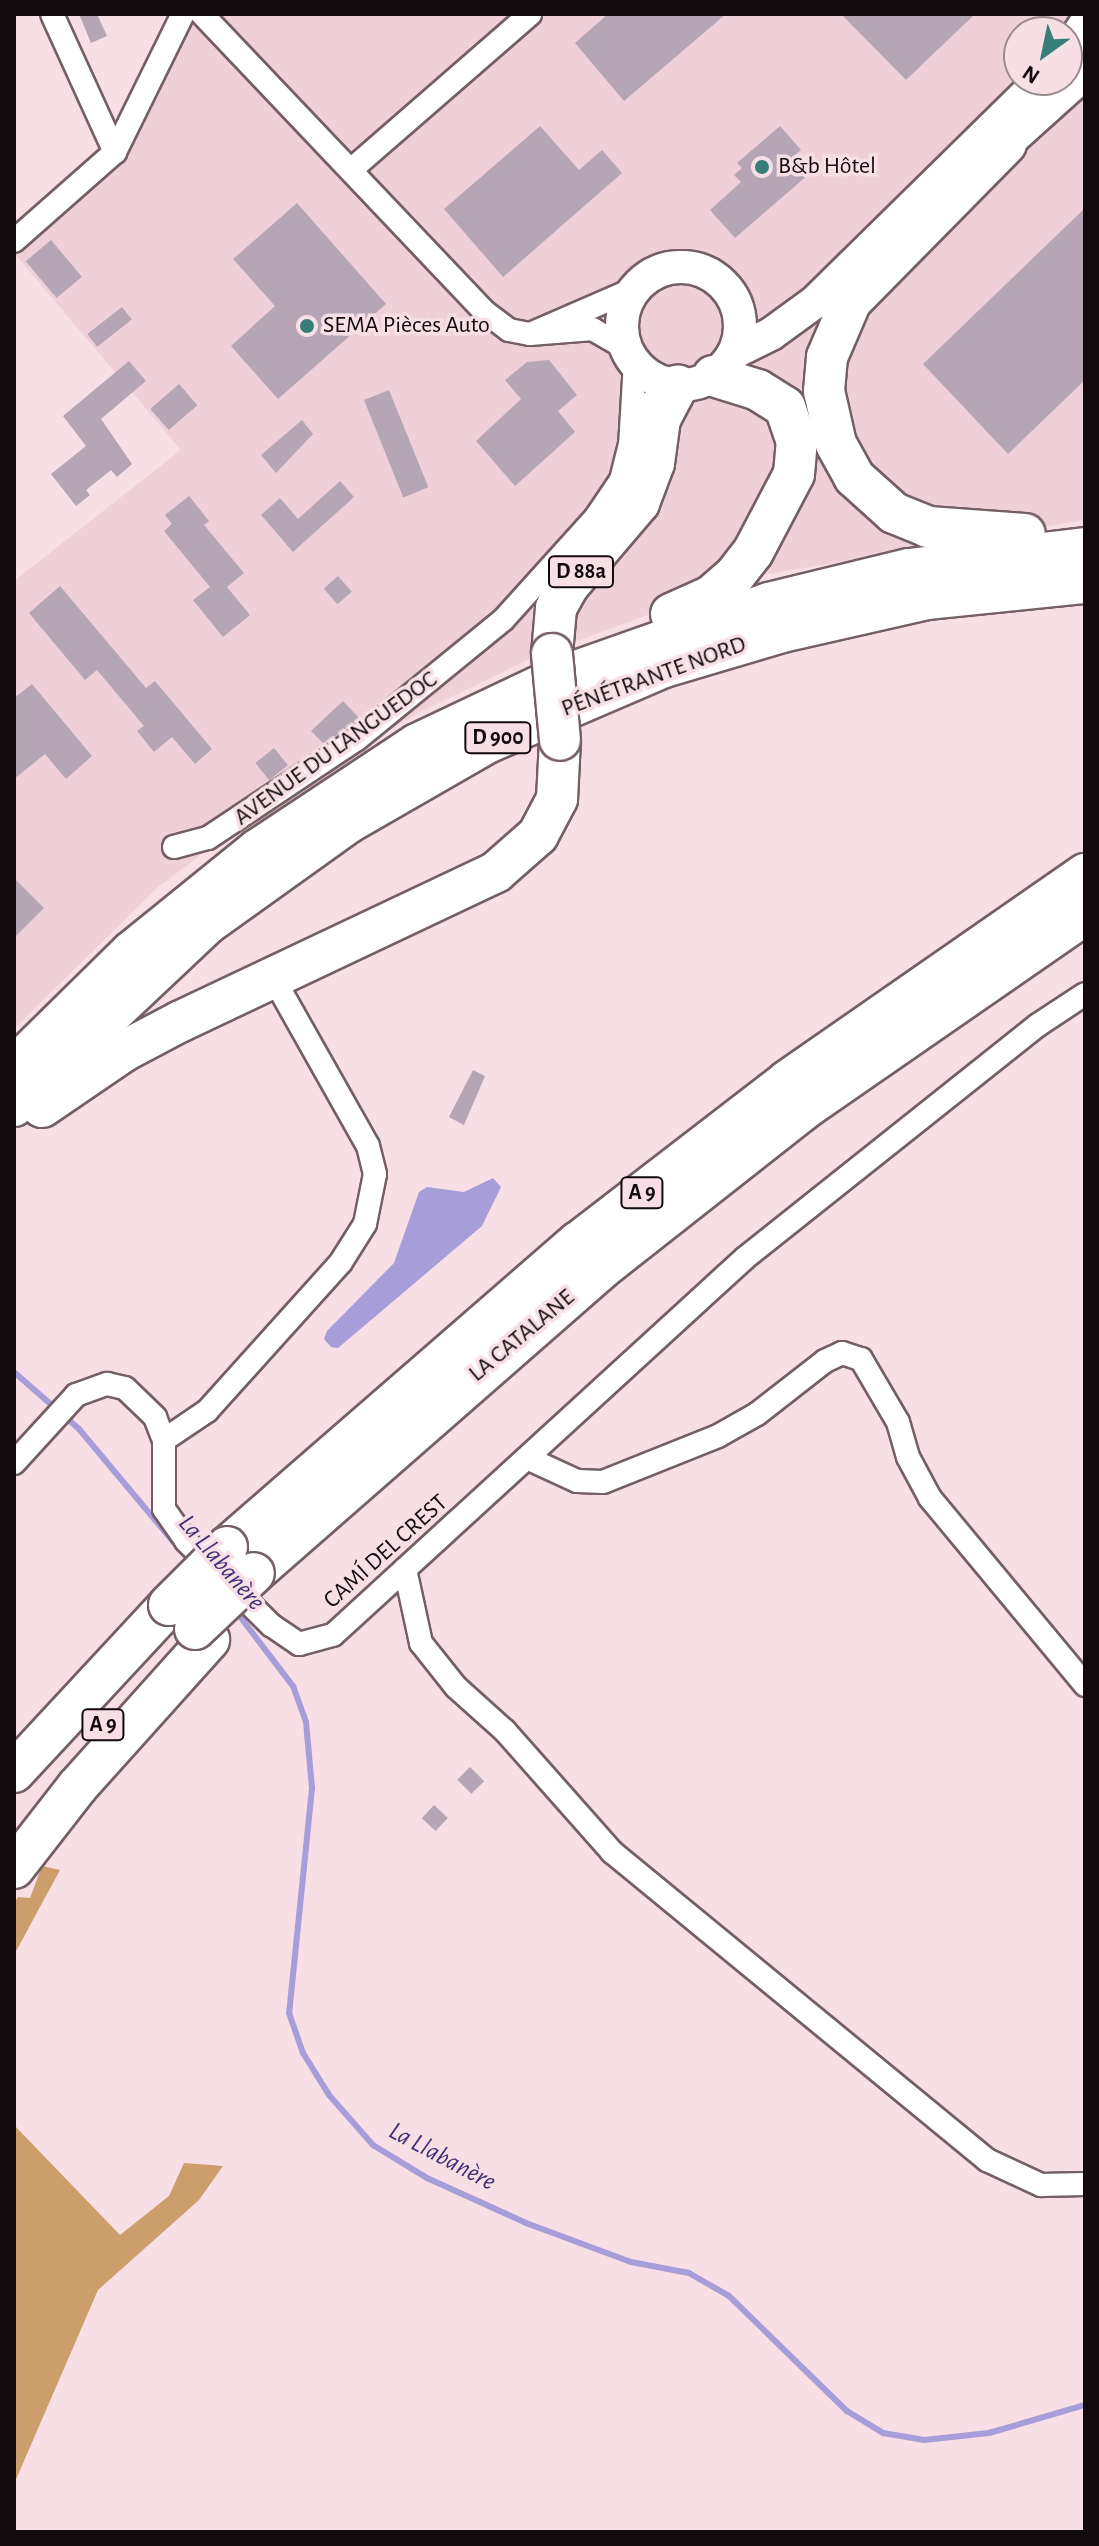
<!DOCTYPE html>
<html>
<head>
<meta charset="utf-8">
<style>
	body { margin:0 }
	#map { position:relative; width:1099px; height:2546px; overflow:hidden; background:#f7dfe5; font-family:"Alegreya Sans",sans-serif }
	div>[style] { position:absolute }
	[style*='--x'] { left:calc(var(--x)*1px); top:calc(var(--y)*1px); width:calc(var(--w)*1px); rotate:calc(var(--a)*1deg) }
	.built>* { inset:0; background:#f0d0d8 }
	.forest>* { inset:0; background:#cc9e6b }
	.water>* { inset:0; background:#a79dd9 }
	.stream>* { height:6px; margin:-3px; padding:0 3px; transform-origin:3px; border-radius:3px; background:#a79dd9 }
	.building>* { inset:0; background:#b5a5b5; transform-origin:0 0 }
	.roads { filter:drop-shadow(2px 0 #745f64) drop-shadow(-2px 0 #745f64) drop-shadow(0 2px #745f64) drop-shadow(0 -2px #745f64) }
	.street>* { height:22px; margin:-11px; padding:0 11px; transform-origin:11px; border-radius:11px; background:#fff }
	.secondary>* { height:32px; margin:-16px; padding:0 16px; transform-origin:16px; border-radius:16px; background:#fff }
	.secondary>.ring { margin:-16px; padding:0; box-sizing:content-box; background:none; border:32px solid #fff; border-radius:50% }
	.highway>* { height:40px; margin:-20px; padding:0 20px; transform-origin:20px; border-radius:20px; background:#fff }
	.bridges { filter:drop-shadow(2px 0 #745f64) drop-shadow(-2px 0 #745f64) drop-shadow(0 2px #745f64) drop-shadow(0 -2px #745f64) }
	.highway-bridge>* { height:40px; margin:-20px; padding:0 20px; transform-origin:20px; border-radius:20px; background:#fff }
	.dots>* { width:22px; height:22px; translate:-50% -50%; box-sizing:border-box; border:4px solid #f7dfe5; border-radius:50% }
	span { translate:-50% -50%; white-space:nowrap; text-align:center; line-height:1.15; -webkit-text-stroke:7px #f7dfe5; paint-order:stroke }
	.shield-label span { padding:2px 6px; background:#f7dfe5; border:2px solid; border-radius:6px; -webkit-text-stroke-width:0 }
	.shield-label { font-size:22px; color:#120a0c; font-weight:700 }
	.poi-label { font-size:24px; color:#120a0c }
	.left { translate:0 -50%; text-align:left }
	.street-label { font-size:24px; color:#120a0c }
	.water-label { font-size:26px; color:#412f76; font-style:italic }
	.frame { position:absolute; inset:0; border:16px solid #120a0c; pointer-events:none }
	.north { position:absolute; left:1003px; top:16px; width:80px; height:80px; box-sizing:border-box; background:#f7dfe5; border:2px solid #9b8a8e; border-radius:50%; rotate:213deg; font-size:22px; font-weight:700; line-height:32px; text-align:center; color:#120a0c }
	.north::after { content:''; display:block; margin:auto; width:28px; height:36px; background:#367e78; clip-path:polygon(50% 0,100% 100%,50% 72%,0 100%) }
</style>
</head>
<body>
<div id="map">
	<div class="built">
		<div style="clip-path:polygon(evenodd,180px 14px,1085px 14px,1085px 520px,751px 577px,536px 656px,416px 714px,269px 804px,158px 887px,14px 1029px,14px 581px,181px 450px,14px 253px,125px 142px,180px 14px,1019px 32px,1067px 32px,1067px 80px,1019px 80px,1019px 32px)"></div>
	</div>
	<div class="forest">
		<div style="clip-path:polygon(42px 1866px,60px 1870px,14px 1955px,14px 1903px,18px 1897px,30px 1898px)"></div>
		<div style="clip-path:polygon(14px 2125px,120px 2235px,169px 2196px,184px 2163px,223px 2166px,199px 2200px,98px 2290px,14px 2484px)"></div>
	</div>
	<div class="water">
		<div style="clip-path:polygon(493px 1178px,501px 1187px,482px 1226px,338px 1348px,331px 1347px,324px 1339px,327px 1331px,394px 1263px,419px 1192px,427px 1187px,464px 1192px)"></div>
	</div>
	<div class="stream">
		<div style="--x:14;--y:1372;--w:86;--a:41.2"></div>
		<div style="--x:79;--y:1429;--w:151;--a:50.1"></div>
		<div style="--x:235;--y:1610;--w:96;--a:52.7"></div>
		<div style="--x:293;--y:1686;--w:38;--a:70"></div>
		<div style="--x:306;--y:1722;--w:66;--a:84.8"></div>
		<div style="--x:312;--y:1788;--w:226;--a:95.8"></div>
		<div style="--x:289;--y:2013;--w:42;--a:70.7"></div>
		<div style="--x:303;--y:2053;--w:49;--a:58.2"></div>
		<div style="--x:329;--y:2095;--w:67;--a:48.7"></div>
		<div style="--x:373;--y:2145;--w:63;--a:31.4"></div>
		<div style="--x:427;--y:2178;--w:109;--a:24.4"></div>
		<div style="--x:526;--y:2223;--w:112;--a:20.4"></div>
		<div style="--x:631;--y:2262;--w:59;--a:10.7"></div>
		<div style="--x:689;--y:2273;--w:46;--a:29.9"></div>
		<div style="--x:729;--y:2296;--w:165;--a:44.3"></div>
		<div style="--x:847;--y:2411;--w:42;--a:31.4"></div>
		<div style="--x:883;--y:2433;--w:42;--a:9.7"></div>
		<div style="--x:924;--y:2440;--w:65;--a:-6.1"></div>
		<div style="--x:989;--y:2433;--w:100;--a:-16.3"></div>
	</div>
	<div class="building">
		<div style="clip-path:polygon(79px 14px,97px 14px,107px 36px,91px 43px)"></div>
		<div style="clip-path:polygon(608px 14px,726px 14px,624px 101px,575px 43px)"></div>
		<div style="clip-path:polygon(841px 14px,975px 14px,906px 80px)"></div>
		<div style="clip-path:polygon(540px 126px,579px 170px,602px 150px,622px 173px,503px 277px,444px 209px)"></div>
		<div style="clip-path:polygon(780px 126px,801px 150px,794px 156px,809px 174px,735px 238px,710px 210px,741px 182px,734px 175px,742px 168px,737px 163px)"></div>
		<div style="clip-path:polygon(297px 203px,386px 304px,278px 399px,231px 346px,275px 306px,233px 259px)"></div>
		<div style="clip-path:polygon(1085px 208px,1085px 380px,1008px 454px,923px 364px)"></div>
		<div style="left:51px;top:240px;width:48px;height:33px;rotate:50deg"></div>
		<div style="left:122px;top:307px;width:16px;height:44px;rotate:52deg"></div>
		<div style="clip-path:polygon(549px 360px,577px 395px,558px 411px,575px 432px,515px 486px,476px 441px,521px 399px,505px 380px,527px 362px)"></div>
		<div style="clip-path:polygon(129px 361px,146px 381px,101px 419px,132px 464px,117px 477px,111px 470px,86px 490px,90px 495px,76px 506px,51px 474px,86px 446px,63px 416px)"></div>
		<div style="left:179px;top:384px;width:28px;height:38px;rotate:49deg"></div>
		<div style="left:389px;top:390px;width:105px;height:27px;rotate:68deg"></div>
		<div style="clip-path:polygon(302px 420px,313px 434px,276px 473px,261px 455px)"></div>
		<div style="clip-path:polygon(340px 481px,354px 497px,293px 552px,261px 515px,280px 498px,298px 519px)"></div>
		<div style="clip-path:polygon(189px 496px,209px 521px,204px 525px,244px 573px,227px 587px,250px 615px,223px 637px,193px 600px,210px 587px,164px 531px,172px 524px,165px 515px)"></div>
		<div style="left:338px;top:576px;width:21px;height:19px;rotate:49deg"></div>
		<div style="clip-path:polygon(60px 586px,146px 688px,155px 681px,212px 749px,195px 764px,172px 737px,154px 752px,137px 731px,144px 726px,97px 670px,85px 680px,29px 613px)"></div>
		<div style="clip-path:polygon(32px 684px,92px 756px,66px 779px,45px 754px,14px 779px,14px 698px)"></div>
		<div style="clip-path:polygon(343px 701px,360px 719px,324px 744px,311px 731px)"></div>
		<div style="left:274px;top:748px;width:22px;height:24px;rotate:51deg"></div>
		<div style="clip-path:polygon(14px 878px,44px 908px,14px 938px)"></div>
		<div style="clip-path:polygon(473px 1070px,485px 1076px,464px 1125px,449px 1117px)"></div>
		<div style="left:470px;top:1767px;width:20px;height:18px;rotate:45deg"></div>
		<div style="left:434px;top:1805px;width:19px;height:18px;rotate:43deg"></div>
	</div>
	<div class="roads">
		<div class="street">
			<div style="--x:52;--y:14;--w:152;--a:65.5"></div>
			<div style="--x:202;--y:14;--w:411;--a:46.5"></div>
			<div style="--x:485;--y:312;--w:30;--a:37"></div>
			<div style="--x:509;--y:330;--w:21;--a:11"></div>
			<div style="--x:352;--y:169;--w:236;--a:-41"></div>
			<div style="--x:14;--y:241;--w:135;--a:-41.4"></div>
			<div style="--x:115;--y:152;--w:154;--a:-63.8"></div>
			<div style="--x:627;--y:349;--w:39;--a:-150"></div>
			<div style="--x:593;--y:329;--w:63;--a:175.5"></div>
			<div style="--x:530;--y:334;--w:113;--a:-23.4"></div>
			<div style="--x:635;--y:362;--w:83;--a:93.4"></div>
			<div style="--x:630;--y:445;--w:48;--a:-64"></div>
			<div style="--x:174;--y:847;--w:35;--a:-15"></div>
			<div style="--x:208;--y:838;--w:179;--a:-33.6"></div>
			<div style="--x:357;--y:739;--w:188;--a:-39.2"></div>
			<div style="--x:503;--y:620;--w:139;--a:-47.9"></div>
			<div style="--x:596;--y:517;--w:45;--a:-56"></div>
			<div style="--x:621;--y:480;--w:36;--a:-76"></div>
			<div style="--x:164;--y:1440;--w:52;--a:-34"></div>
			<div style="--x:207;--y:1411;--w:200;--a:-48"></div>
			<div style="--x:341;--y:1262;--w:45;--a:-57.7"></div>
			<div style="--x:365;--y:1224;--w:51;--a:-78.7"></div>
			<div style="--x:375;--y:1174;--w:29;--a:-104"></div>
			<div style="--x:368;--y:1146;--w:173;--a:-119.4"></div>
			<div style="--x:527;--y:1458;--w:55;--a:24.7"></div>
			<div style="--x:577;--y:1481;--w:26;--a:2"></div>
			<div style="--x:603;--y:1482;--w:124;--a:-21.8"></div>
			<div style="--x:718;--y:1436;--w:45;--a:-29.4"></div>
			<div style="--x:757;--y:1414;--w:86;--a:-37.9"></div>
			<div style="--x:825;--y:1361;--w:19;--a:-25"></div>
			<div style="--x:842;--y:1353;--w:20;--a:18"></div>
			<div style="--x:861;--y:1359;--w:73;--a:59.6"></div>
			<div style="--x:898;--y:1422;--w:36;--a:74"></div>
			<div style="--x:908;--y:1457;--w:47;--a:61.8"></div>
			<div style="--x:930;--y:1498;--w:243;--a:50.3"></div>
			<div style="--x:14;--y:1463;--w:92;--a:-47.6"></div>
			<div style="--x:76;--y:1395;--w:33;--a:-20"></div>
			<div style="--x:107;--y:1384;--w:18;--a:13"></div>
			<div style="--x:125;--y:1388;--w:42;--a:44"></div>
			<div style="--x:155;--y:1417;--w:25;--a:69"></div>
			<div style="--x:164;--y:1440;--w:69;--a:90"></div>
			<div style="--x:164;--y:1509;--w:39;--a:55"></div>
			<div style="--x:186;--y:1541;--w:120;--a:44.7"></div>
			<div style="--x:271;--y:1625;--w:34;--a:34"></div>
			<div style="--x:299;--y:1644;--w:35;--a:-15"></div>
			<div style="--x:333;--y:1635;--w:558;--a:-42.46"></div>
			<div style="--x:745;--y:1258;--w:374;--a:-38.5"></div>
			<div style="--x:1038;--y:1025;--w:56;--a:-33.4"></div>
			<div style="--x:405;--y:1569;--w:76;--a:77.8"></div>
			<div style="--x:421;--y:1643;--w:56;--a:51.5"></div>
			<div style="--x:456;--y:1687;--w:66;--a:41.9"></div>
			<div style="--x:505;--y:1731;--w:162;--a:48.5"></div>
			<div style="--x:612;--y:1852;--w:485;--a:39.4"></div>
			<div style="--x:987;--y:2160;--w:60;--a:24.8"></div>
			<div style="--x:1041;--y:2185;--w:44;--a:-1.3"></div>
		</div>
		<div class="secondary">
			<div style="--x:1067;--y:51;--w:32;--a:-56"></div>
			<div style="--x:985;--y:149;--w:22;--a:-13"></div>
			<div style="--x:1006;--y:144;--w:106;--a:-41.9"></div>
			<div class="ring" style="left:622px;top:267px;width:86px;height:86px"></div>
			<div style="--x:735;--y:352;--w:40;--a:-26.6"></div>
			<div style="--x:771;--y:334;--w:54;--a:-36"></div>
			<div style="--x:815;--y:302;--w:317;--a:-44.5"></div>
		</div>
		<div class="highway">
			<div style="--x:1006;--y:144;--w:221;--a:134.6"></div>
			<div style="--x:851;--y:301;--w:61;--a:113.2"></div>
			<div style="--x:827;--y:357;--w:34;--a:95"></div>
			<div style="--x:824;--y:391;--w:54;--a:77.2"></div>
			<div style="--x:836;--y:444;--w:38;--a:61"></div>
			<div style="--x:854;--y:477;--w:54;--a:42"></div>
			<div style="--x:894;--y:513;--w:37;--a:22"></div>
			<div style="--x:928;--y:527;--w:97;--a:4.1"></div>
			<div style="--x:671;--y:614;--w:44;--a:-24.2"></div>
			<div style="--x:711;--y:596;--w:32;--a:-41"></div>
			<div style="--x:735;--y:575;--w:29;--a:-52"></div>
			<div style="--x:753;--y:552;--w:88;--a:-62.3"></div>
			<div style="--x:794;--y:474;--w:32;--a:-85"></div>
			<div style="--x:797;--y:442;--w:37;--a:-109"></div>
			<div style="--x:785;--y:407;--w:32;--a:-148"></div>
			<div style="--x:758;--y:390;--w:47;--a:-162.7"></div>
			<div style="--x:552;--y:654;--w:46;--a:-85"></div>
			<div style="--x:556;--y:608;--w:26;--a:-61"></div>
			<div style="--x:569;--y:585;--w:108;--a:-49.5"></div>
			<div style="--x:639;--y:503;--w:43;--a:-69.4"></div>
			<div style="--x:654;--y:463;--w:44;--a:-82.2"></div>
			<div style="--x:660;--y:419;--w:38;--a:-62"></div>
			<div style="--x:14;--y:1067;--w:164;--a:-44.5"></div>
			<div style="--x:131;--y:952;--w:162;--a:-39"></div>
			<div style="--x:257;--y:850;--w:192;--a:-33.5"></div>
			<div style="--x:417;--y:744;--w:157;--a:-25.3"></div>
			<div style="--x:559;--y:677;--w:223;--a:-19.4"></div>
			<div style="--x:769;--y:603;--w:144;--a:-13.7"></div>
			<div style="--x:909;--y:569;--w:177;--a:-6.8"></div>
			<div style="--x:14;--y:1106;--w:265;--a:-43.3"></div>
			<div style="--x:207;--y:924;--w:173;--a:-35.6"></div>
			<div style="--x:348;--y:823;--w:163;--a:-29.9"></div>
			<div style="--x:489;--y:742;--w:190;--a:-23.2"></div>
			<div style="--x:664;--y:667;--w:123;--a:-16.5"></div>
			<div style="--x:782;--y:632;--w:149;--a:-12.8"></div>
			<div style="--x:927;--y:599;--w:159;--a:-5.8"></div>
			<div style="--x:42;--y:1107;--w:99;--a:-34.3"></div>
			<div style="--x:124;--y:1051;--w:64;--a:-27.8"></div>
			<div style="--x:181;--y:1021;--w:348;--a:-25.3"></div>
			<div style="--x:496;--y:872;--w:56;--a:-41.4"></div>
			<div style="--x:538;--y:835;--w:41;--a:-62.2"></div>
			<div style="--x:557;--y:799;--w:59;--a:-87.1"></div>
			<div style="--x:227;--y:1547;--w:464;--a:-41"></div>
			<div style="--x:577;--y:1243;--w:265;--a:-37.6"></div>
			<div style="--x:787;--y:1081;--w:363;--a:-34.8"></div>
			<div style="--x:254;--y:1573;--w:460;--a:-41.2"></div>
			<div style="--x:600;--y:1270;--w:258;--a:-38.2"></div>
			<div style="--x:803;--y:1110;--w:343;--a:-34.7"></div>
			<div style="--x:14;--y:1772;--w:228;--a:-47.1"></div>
			<div style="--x:14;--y:1868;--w:103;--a:-52.1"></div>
			<div style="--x:77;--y:1787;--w:198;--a:-48.1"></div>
		</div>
	</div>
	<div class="bridges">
		<div class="highway-bridge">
			<div style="--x:552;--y:654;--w:86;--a:84.7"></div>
			<div style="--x:169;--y:1605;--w:82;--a:-45"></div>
			<div style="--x:195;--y:1629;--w:81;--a:-43.5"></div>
		</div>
	</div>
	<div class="dots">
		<div style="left:762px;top:167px;background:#367e78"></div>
		<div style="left:307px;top:326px;background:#367e78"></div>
	</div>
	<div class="shield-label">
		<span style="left:581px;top:572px">D 88a</span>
		<span style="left:498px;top:738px">D 900</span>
		<span style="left:642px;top:1193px">A 9</span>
		<span style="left:103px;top:1725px">A 9</span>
	</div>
	<div class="poi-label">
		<span class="left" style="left:778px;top:167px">B&amp;b Hôtel</span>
		<span class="left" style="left:323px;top:326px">SEMA Pièces Auto</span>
	</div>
	<div class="street-label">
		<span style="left:654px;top:677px;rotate:-20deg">PÉNÉTRANTE NORD</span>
		<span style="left:336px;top:749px;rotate:-36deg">AVENUE DU LANGUEDOC</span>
		<span style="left:522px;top:1336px;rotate:-40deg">LA CATALANE</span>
		<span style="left:386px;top:1552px;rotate:-42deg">CAMÍ DEL CREST</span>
	</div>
	<div class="water-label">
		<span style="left:221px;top:1563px;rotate:49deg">La Llabanère</span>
		<span style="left:442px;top:2157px;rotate:28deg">La Llabanère</span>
	</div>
	<div class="frame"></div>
	<div class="north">N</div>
</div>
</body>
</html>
